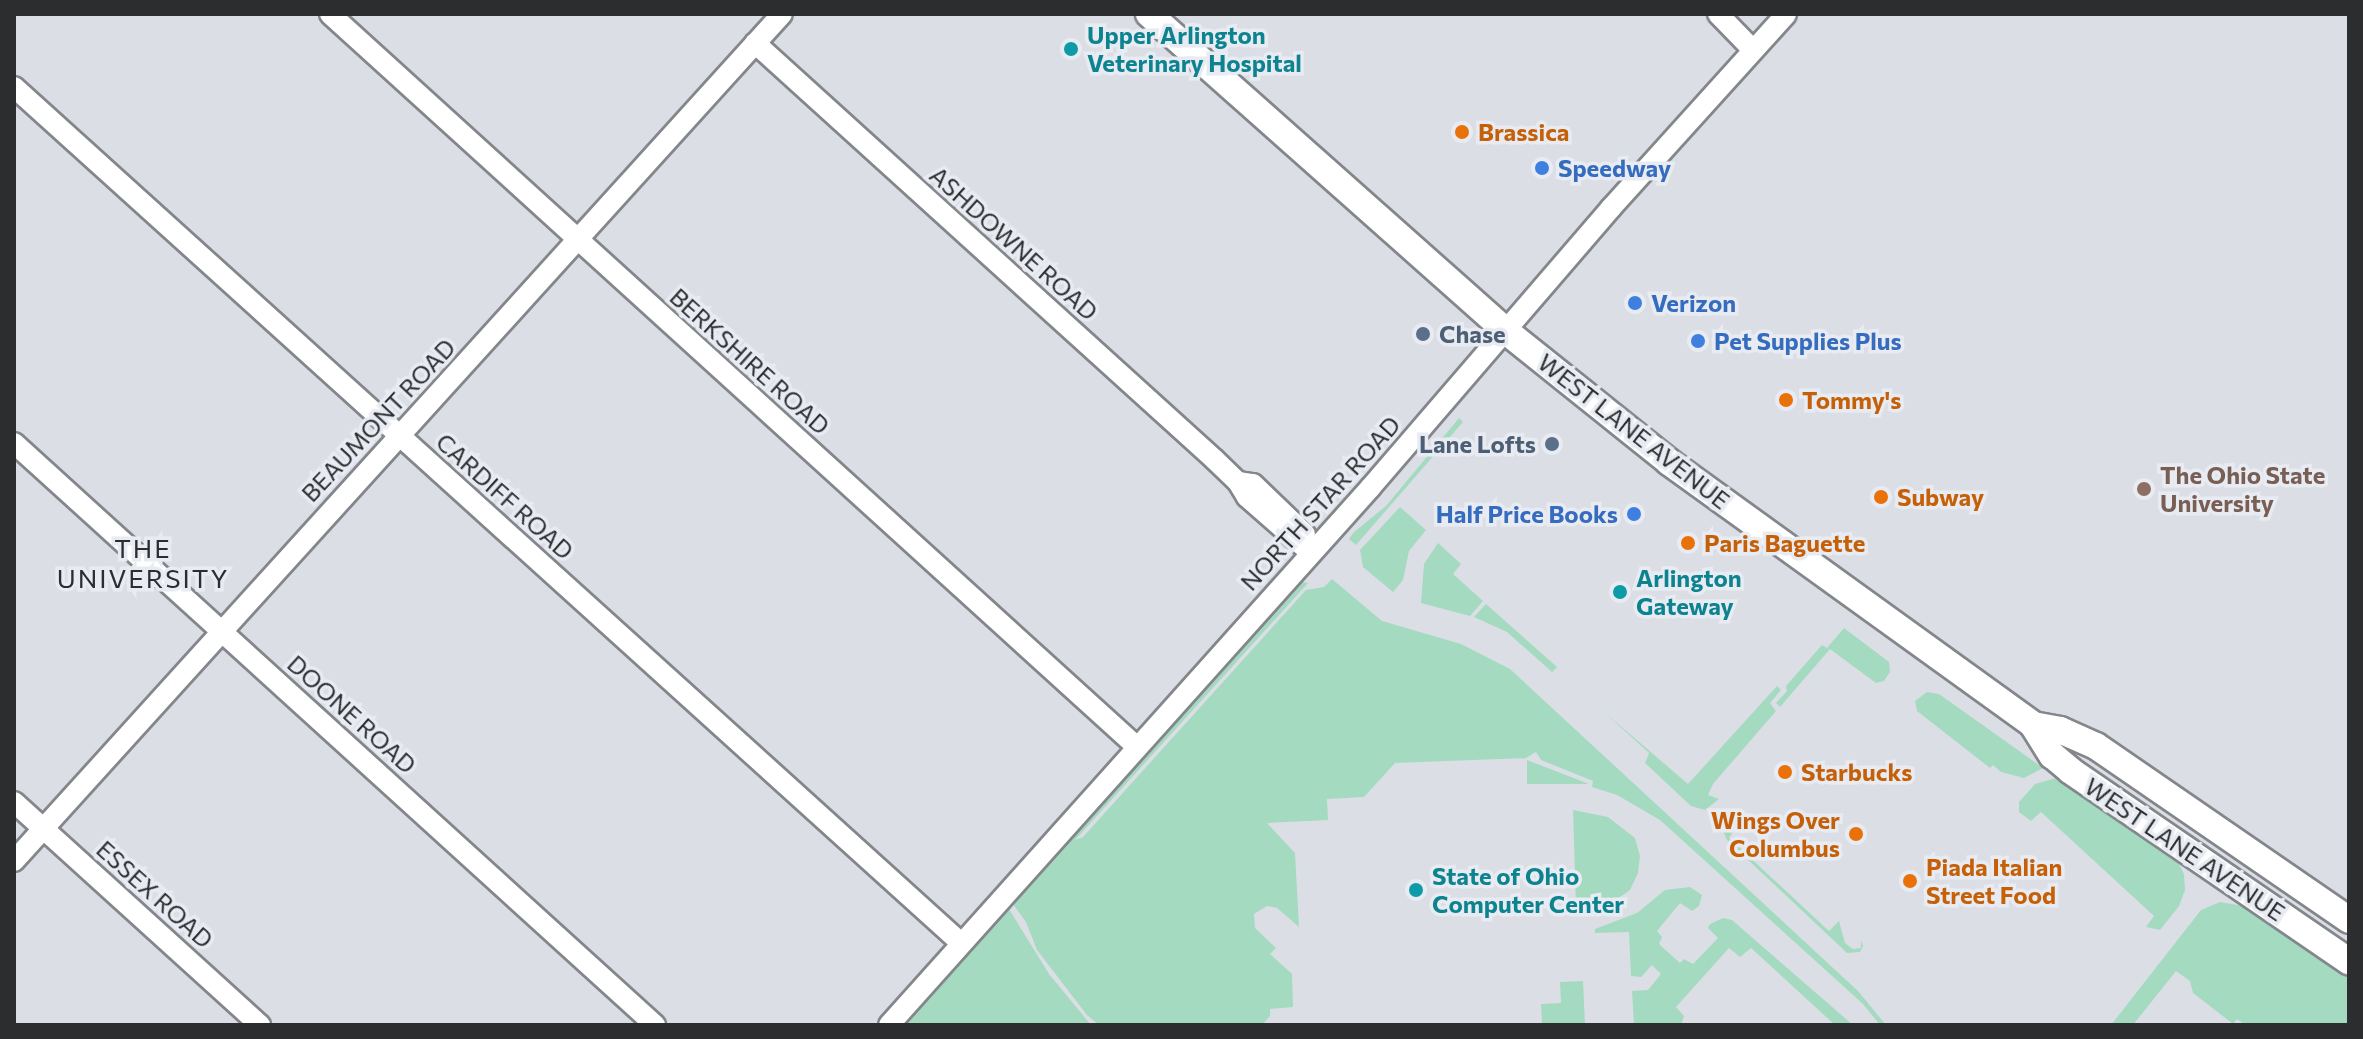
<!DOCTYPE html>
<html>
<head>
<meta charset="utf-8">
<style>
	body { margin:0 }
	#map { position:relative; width:2363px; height:1039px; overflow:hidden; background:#dbdfe5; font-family:Commissioner,sans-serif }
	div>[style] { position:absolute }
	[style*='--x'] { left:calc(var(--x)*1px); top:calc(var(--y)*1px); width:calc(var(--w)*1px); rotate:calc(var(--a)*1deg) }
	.green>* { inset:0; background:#a4dac0 }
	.roads { filter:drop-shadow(2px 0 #83878b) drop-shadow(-2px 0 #83878b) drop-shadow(0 2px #83878b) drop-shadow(0 -2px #83878b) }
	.minor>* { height:20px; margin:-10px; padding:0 10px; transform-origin:10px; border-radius:10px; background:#fff }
	.major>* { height:26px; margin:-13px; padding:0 13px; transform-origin:13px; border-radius:13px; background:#fff }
	.dots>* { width:22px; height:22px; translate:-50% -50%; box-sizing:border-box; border:4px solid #e8ecf2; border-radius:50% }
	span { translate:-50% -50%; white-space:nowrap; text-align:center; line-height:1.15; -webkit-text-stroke:7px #e8ecf2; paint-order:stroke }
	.culture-label { font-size:24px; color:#0d838f; font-weight:700 }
	.left { translate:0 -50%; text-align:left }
	.food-label { font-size:24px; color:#c56008; font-weight:700 }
	.right { translate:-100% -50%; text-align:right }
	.shop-label { font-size:24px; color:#366cbe; font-weight:700 }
	.street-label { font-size:24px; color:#2c2d2f }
	.service-label { font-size:24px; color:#4e5e75; font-weight:700 }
	.education-label { font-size:24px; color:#785e54; font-weight:700 }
	.neighbourhood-label { font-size:26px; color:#2c2d2f; letter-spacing:2px }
	.frame { position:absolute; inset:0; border:16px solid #2c2d2f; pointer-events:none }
</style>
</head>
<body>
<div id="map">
	<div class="green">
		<div style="clip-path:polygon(1459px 418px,1463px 422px,1356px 545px,1349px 539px,1354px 532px,1386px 506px)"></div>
		<div style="clip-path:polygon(1400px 507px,1426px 530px,1409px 551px,1403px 580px,1393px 592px,1363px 567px,1360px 550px)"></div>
		<div style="clip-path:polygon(1438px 543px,1461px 564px,1453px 574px,1483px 601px,1470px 616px,1421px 603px,1424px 564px)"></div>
		<div style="clip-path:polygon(1332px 579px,1382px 621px,1461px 644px,1510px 669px,1858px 991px,1886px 1025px,1880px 1025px,1863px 1004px,1660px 820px,1617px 795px,1592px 787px,1593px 781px,1541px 760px,1536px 752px,1526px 758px,1395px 763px,1364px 797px,1327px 799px,1328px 820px,1267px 823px,1295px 853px,1299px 927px,1277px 908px,1267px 906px,1254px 914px,1255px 928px,1276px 948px,1270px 954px,1292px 974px,1293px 1007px,1270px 1009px,1270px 1016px,1262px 1025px,1099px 1025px,1087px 1015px,1037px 950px,1026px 922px,1013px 904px,1302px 582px,1308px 583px,1075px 840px,1083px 837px,1306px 590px,1324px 587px)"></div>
		<div style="clip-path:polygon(1486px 604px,1557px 667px,1552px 672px,1507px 632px,1474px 617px)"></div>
		<div style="clip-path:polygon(1844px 628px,1889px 662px,1890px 672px,1884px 681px,1876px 683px,1830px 649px,1780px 707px,1776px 703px,1787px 691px,1786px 686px,1822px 645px,1827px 648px)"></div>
		<div style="clip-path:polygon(1777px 686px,1781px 690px,1770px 703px,1776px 711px,1713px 784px,1708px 795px,1719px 799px,1705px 810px,1691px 806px,1645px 763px,1649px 753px,1604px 712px,1688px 784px)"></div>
		<div style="clip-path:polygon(1927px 692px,1939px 694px,2043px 768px,2024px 778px,2001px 772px,1993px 765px,1990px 768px,1917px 711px,1915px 701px)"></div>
		<div style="clip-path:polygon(1527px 760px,1589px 784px,1527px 784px)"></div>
		<div style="clip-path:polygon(2056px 778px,2176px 858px,2184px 874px,2185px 890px,2179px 906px,2160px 930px,2146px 927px,2154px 916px,2041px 812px,2031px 821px,2019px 812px,2019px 802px,2035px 784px)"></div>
		<div style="clip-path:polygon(1573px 810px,1608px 817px,1635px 838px,1640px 856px,1638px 873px,1630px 890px,1613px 902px,1596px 907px,1576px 906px)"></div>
		<div style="clip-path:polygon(1728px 822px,1738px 824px,1729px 838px,1829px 931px,1839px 921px,1845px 943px,1853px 949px,1861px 948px,1861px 940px,1863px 946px,1860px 952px,1847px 953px,1727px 840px,1723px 831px)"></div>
		<div style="clip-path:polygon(1690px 887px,1702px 895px,1699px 906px,1692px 911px,1680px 903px,1657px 931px,1662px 937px,1659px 944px,1680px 963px,1684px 959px,1693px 964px,1718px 938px,1708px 928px,1710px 924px,1723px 918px,1732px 920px,1853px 1025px,1835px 1025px,1751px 948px,1740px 957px,1729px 948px,1676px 1007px,1684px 1016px,1681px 1025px,1634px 1025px,1632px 991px,1648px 990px,1661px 974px,1652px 965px,1641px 977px,1631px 976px,1629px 932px,1595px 933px,1595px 929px,1637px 913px,1665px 890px)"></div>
		<div style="clip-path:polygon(2220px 902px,2249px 907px,2349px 977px,2349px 1025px,2245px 1025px,2237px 1019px,2233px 1024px,2193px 993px,2190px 981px,2176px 971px,2133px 1025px,2111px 1025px,2201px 910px)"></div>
		<div style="clip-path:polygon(1009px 909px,1049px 974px,1091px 1025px,906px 1025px)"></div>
		<div style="clip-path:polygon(1583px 981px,1585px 1025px,1542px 1025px,1541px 1004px,1561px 1003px,1560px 982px)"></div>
	</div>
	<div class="roads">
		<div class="minor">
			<div style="--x:330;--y:14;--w:1089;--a:42.25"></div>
			<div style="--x:1718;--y:14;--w:50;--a:45.8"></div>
			<div style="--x:755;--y:43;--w:619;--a:42.19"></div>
			<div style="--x:1214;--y:459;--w:33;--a:44"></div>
			<div style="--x:1238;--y:482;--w:17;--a:59"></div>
			<div style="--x:1247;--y:497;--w:85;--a:41.2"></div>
			<div style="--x:14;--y:87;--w:1277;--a:42.11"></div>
			<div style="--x:14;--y:443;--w:866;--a:42.24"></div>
			<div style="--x:1238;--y:482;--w:15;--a:8"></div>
			<div style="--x:1253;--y:484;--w:72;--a:43.9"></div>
			<div style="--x:14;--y:802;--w:332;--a:42.2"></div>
			<div style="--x:14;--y:861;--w:1143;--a:-47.8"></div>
			<div style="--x:889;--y:1025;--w:722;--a:-48.14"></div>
			<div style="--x:1371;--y:487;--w:368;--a:-49.3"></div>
			<div style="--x:1611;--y:208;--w:261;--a:-47.9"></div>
		</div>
		<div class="major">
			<div style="--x:1149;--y:14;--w:479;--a:41.6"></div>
			<div style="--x:1507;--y:332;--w:208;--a:38.7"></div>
			<div style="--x:1669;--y:462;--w:449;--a:35.8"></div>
			<div style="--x:2033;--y:725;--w:36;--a:58"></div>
			<div style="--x:2052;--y:755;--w:25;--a:40"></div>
			<div style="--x:2071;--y:771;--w:337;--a:34.4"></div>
			<div style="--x:2033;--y:725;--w:27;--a:10"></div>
			<div style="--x:2060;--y:730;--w:39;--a:24"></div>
			<div style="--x:2096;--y:746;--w:307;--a:34.5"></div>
		</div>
	</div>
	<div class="dots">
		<div style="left:1071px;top:49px;background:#0f9aa8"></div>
		<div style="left:1462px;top:132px;background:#e8710a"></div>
		<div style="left:1542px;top:168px;background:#3f7fe0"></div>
		<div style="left:1635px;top:303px;background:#3f7fe0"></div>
		<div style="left:1423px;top:334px;background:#5c6f8a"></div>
		<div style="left:1698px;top:341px;background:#3f7fe0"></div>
		<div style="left:1786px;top:400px;background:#e8710a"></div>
		<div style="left:1552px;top:444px;background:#5c6f8a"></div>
		<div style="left:2144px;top:489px;background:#8d6e63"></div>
		<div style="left:1881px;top:497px;background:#e8710a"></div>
		<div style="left:1634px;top:514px;background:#3f7fe0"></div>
		<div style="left:1688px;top:543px;background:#e8710a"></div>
		<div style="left:1620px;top:592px;background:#0f9aa8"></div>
		<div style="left:1785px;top:772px;background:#e8710a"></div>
		<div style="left:1856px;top:834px;background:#e8710a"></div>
		<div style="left:1910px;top:881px;background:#e8710a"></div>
		<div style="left:1416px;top:890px;background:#0f9aa8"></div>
	</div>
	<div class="culture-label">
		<span class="left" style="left:1087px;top:49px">Upper Arlington<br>Veterinary Hospital</span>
		<span class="left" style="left:1636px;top:592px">Arlington<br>Gateway</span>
		<span class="left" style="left:1432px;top:890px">State of Ohio<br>Computer Center</span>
	</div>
	<div class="food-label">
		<span class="left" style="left:1478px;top:132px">Brassica</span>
		<span class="left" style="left:1802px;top:400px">Tommy's</span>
		<span class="left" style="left:1897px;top:497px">Subway</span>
		<span class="left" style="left:1704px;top:543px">Paris Baguette</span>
		<span class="left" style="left:1801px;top:772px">Starbucks</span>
		<span class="right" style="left:1840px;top:834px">Wings Over<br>Columbus</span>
		<span class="left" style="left:1926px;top:881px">Piada Italian<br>Street Food</span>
	</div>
	<div class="shop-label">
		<span class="left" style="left:1558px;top:168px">Speedway</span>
		<span class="left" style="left:1651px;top:303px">Verizon</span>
		<span class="left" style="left:1714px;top:341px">Pet Supplies Plus</span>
		<span class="right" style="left:1618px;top:514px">Half Price Books</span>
	</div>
	<div class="street-label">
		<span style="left:1014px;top:243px;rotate:42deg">ASHDOWNE ROAD</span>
		<span style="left:750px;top:361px;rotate:42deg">BERKSHIRE ROAD</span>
		<span style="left:378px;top:420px;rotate:-47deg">BEAUMONT ROAD</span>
		<span style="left:1634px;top:431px;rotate:38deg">WEST LANE AVENUE</span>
		<span style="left:505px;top:496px;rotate:42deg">CARDIFF ROAD</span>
		<span style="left:1320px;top:503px;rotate:-48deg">NORTH STAR ROAD</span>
		<span style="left:352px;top:714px;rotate:42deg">DOONE ROAD</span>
		<span style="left:2185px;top:849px;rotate:34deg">WEST LANE AVENUE</span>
		<span style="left:155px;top:894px;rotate:42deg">ESSEX ROAD</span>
	</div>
	<div class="service-label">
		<span class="left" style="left:1439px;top:334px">Chase</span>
		<span class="right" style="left:1536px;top:444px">Lane Lofts</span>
	</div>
	<div class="education-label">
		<span class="left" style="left:2160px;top:489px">The Ohio State<br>University</span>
	</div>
	<div class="neighbourhood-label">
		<span style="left:143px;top:563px">THE<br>UNIVERSITY</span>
	</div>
	<div class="frame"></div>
</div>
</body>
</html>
